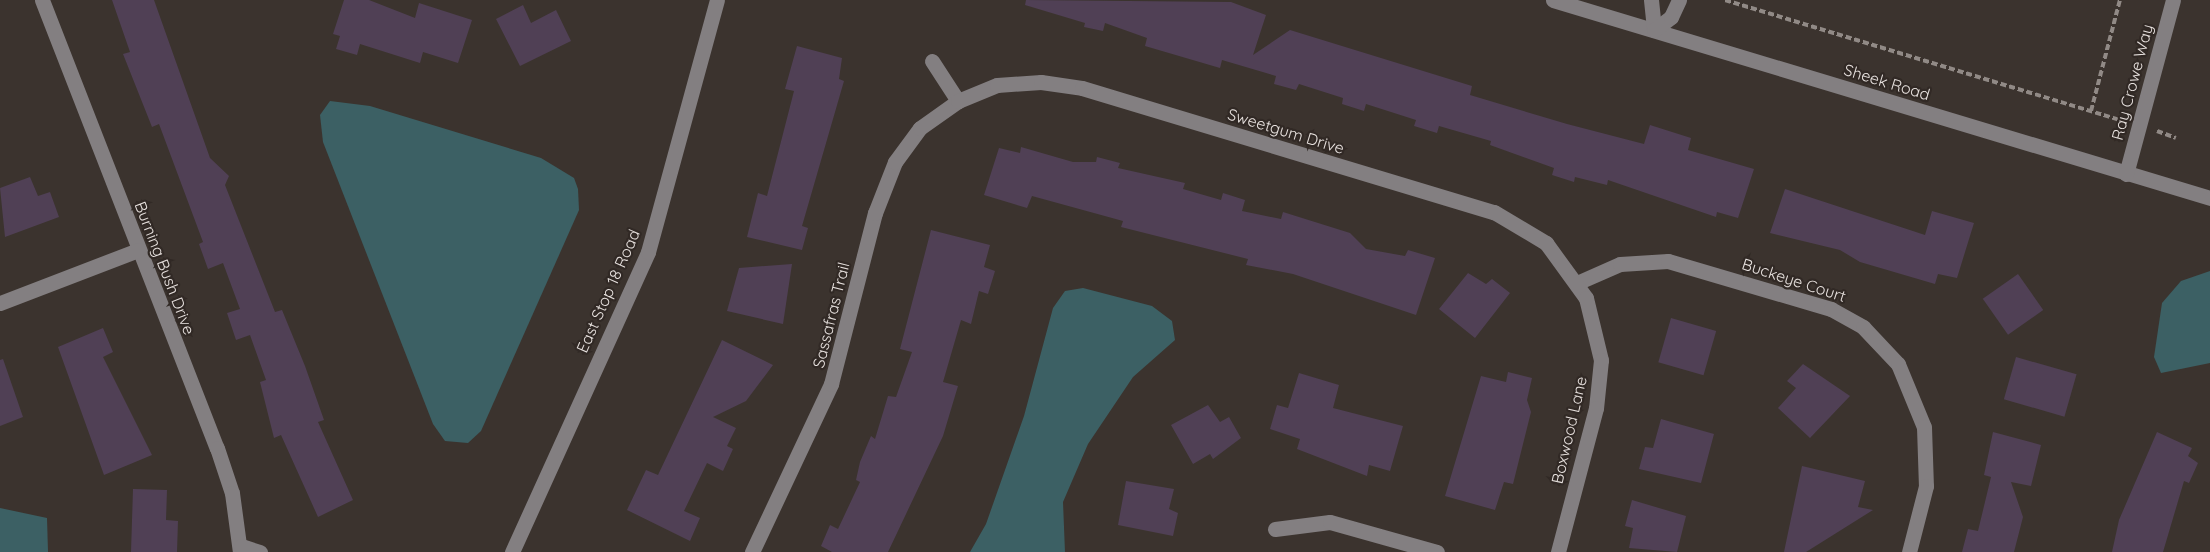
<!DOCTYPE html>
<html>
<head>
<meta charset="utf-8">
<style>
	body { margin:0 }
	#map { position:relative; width:2210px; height:552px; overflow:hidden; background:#3b332e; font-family:Quicksand,sans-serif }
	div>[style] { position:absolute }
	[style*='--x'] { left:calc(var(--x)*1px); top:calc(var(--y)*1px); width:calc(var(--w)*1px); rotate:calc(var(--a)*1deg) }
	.water>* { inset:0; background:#3c6064 }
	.building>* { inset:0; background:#504055; transform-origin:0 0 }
	.path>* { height:4px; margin-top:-2px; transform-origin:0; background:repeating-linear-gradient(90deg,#918a86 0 6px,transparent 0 9px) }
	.minor>* { height:15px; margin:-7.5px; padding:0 7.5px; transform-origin:7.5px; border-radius:7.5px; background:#837f81 }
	span { translate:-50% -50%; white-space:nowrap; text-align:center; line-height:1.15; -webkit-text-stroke:4.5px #312925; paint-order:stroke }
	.street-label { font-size:16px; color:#e8e2df }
</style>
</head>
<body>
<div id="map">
	<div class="water">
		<div style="clip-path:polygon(330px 101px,370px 106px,541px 158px,574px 178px,578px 189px,579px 210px,481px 431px,468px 443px,445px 441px,433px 424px,323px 142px,320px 115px)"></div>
		<div style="clip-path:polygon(2210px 271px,2210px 363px,2161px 373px,2154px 357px,2162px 303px,2181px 281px)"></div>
		<div style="clip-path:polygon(1083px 288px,1152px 306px,1172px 321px,1175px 340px,1133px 377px,1088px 444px,1063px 502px,1065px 552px,970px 552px,986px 524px,1024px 416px,1053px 308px,1065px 291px)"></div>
		<div style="clip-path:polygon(0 508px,47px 518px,48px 552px,0 552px)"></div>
	</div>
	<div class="building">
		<div style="clip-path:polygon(112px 0,154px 0,210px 158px,229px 176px,225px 185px,275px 312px,282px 310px,305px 366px,324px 420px,318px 422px,353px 500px,318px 517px,281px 435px,274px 438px,260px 382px,266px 380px,250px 335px,236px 340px,227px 313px,240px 309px,223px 263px,208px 269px,199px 244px,203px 242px,159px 124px,152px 127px,123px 54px,130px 52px)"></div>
		<div style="clip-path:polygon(344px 0,369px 0,415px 18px,419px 3px,472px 20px,458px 63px,423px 52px,420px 63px,360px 44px,357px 55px,336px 49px,340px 36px,333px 34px)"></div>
		<div style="clip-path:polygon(1026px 0,1231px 2px,1266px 15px,1253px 55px,1290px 30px,1472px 86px,1470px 95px,1567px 124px,1644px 144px,1650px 125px,1691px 138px,1688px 150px,1754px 169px,1738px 218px,1717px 212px,1716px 217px,1608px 180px,1607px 185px,1575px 177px,1574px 182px,1552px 175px,1554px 168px,1490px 145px,1491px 141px,1439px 126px,1437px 133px,1414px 126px,1416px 120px,1366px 104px,1364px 111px,1342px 104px,1343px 98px,1299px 84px,1296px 90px,1274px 84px,1276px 76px,1222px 60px,1220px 68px,1145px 46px,1147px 38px,1105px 23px,1103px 31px,1084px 27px,1085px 23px,1025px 5px)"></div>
		<div style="clip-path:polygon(523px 5px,531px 23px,556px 10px,571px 41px,520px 66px,496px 19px)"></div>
		<div style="clip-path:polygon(797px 46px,842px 58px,839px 79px,844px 81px,802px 226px,808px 228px,802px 250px,747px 237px,758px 193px,767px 196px,794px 91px,785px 89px)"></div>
		<div style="clip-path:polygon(1021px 147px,1073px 162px,1096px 162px,1097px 157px,1120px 163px,1118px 168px,1185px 183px,1183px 189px,1221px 200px,1223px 193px,1245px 200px,1242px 211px,1281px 219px,1283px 212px,1350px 233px,1366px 249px,1405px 256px,1408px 250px,1435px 258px,1416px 315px,1293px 274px,1246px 265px,1248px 259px,1121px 227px,1123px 221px,1032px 196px,1027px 208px,984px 195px,999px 148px,1020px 153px)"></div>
		<div style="clip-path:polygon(30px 177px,38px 196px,50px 192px,59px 217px,5px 237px,0 188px)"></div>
		<div style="clip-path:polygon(1785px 189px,1925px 235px,1932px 211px,1974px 223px,1957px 278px,1938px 274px,1935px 284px,1860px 262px,1840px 250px,1770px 233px)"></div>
		<div style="clip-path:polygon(931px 230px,990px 245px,984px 267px,995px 271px,988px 294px,979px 291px,971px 324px,961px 320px,943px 382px,958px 386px,943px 436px,888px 552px,832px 552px,821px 546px,830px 525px,838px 529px,860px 482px,856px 480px,860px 462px,871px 436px,875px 439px,888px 396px,896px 397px,912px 352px,900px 349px)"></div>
		<div style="clip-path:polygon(792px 264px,783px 324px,727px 311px,739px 268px)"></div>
		<div style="clip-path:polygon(1468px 273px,1486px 284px,1492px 279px,1510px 293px,1475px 338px,1439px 309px)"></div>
		<div style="left:2018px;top:274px;width:44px;height:43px;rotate:55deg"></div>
		<div style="left:1671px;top:318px;width:47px;height:46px;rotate:16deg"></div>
		<div style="clip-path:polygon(103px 328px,113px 352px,103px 357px,152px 455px,104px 475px,58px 347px)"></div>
		<div style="clip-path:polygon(722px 340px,773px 365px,746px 401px,713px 417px,736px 428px,727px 446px,733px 449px,723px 471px,707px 463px,684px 511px,700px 518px,690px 541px,627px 510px,646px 470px,658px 475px)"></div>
		<div style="left:2016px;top:357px;width:63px;height:44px;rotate:16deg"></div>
		<div style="clip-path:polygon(3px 359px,23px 417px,0 426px,0 360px)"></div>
		<div style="clip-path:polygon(1803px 364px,1850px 396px,1810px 438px,1778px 408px,1796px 388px,1787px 381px)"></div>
		<div style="clip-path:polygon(1508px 372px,1532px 378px,1527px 400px,1531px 412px,1513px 484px,1504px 482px,1495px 510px,1445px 496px,1481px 376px,1506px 382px)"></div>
		<div style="clip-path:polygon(1299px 373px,1339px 385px,1333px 408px,1403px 426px,1390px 471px,1369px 465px,1367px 476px,1297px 449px,1300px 439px,1270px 429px,1277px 405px,1288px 408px)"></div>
		<div style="clip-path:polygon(1208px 405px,1220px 422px,1229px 417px,1241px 438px,1213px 459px,1210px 454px,1193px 464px,1171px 425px)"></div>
		<div style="clip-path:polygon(1661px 419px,1714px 434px,1701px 483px,1639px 469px,1645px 447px,1653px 448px)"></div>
		<div style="clip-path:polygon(1993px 432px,2041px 445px,2031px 486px,2011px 482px,2023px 517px,2014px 552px,1962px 552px,1968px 529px,1978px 531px,1991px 477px,1984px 475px)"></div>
		<div style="clip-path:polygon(2157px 432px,2192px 448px,2188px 456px,2198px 463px,2189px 483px,2184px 481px,2163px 552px,2112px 552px,2119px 520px)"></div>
		<div style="clip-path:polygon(1802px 466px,1865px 481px,1858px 507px,1873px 510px,1806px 552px,1784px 552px)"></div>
		<div style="clip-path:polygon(1126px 481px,1174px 489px,1169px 509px,1178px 513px,1173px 536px,1118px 525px)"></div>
		<div style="clip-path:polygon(133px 489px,167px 490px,166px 520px,178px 521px,177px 552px,131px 552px)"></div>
		<div style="clip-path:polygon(1632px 500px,1686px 516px,1677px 552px,1629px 548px,1633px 528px,1625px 526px)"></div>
	</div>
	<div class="path">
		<div style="--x:1725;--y:0;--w:414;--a:16.9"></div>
		<div style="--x:2091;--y:111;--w:115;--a:-75.4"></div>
		<div style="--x:2157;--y:131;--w:20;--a:20"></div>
	</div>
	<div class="minor">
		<div style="--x:42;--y:0;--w:481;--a:68.7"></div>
		<div style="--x:217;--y:448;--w:47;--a:71.6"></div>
		<div style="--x:232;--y:493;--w:60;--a:82.3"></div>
		<div style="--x:1553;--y:0;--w:686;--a:16.77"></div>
		<div style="--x:1651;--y:0;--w:30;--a:84"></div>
		<div style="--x:1654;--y:30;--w:21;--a:-37"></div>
		<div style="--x:1671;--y:17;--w:19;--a:-65"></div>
		<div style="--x:932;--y:61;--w:48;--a:57"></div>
		<div style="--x:2126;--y:174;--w:180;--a:-74.9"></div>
		<div style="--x:1579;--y:282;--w:45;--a:-23.7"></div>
		<div style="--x:1620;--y:264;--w:48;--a:-3.6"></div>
		<div style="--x:1668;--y:261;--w:170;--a:16.4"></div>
		<div style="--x:1831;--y:309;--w:37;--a:29"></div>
		<div style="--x:1863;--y:327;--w:51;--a:46.6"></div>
		<div style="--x:1898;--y:364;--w:68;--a:67.6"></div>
		<div style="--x:1924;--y:427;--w:59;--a:88.1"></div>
		<div style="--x:1926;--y:486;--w:68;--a:104.4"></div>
		<div style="--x:0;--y:303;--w:148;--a:-21"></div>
		<div style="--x:1275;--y:529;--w:55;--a:-7.3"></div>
		<div style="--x:1330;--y:522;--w:111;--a:15.7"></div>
		<div style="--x:241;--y:546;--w:20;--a:18"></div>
		<div style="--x:512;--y:552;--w:329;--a:-65.6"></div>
		<div style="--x:648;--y:252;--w:261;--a:-74.7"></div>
		<div style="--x:752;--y:552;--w:186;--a:-64.8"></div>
		<div style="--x:831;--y:384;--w:177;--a:-75.6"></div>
		<div style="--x:875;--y:213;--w:55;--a:-68.6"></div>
		<div style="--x:895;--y:162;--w:42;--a:-53.7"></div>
		<div style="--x:920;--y:128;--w:47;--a:-35.4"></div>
		<div style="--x:958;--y:101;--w:42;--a:-22.3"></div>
		<div style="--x:997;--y:85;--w:44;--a:-3.9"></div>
		<div style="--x:1041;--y:82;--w:41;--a:8.3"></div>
		<div style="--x:1082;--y:88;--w:430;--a:16.8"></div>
		<div style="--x:1494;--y:212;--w:61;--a:30.8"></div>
		<div style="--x:1546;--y:243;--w:68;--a:54"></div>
		<div style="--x:1586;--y:298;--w:64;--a:76.4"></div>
		<div style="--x:1601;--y:360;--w:48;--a:95.9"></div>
		<div style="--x:1596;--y:408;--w:149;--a:104.8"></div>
	</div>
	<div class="street-label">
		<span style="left:1887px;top:82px;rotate:17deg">Sheek Road</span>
		<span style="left:2132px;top:82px;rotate:-75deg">Ray Crowe Way</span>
		<span style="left:1286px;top:131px;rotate:17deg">Sweetgum Drive</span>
		<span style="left:165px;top:268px;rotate:69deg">Burning Bush Drive</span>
		<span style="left:1794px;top:280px;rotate:18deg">Buckeye Court</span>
		<span style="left:608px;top:291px;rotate:-66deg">East Stop 18 Road</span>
		<span style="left:831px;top:315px;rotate:-76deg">Sassafras Trail</span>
		<span style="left:1569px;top:430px;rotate:-77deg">Boxwood Lane</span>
	</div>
</div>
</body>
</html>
